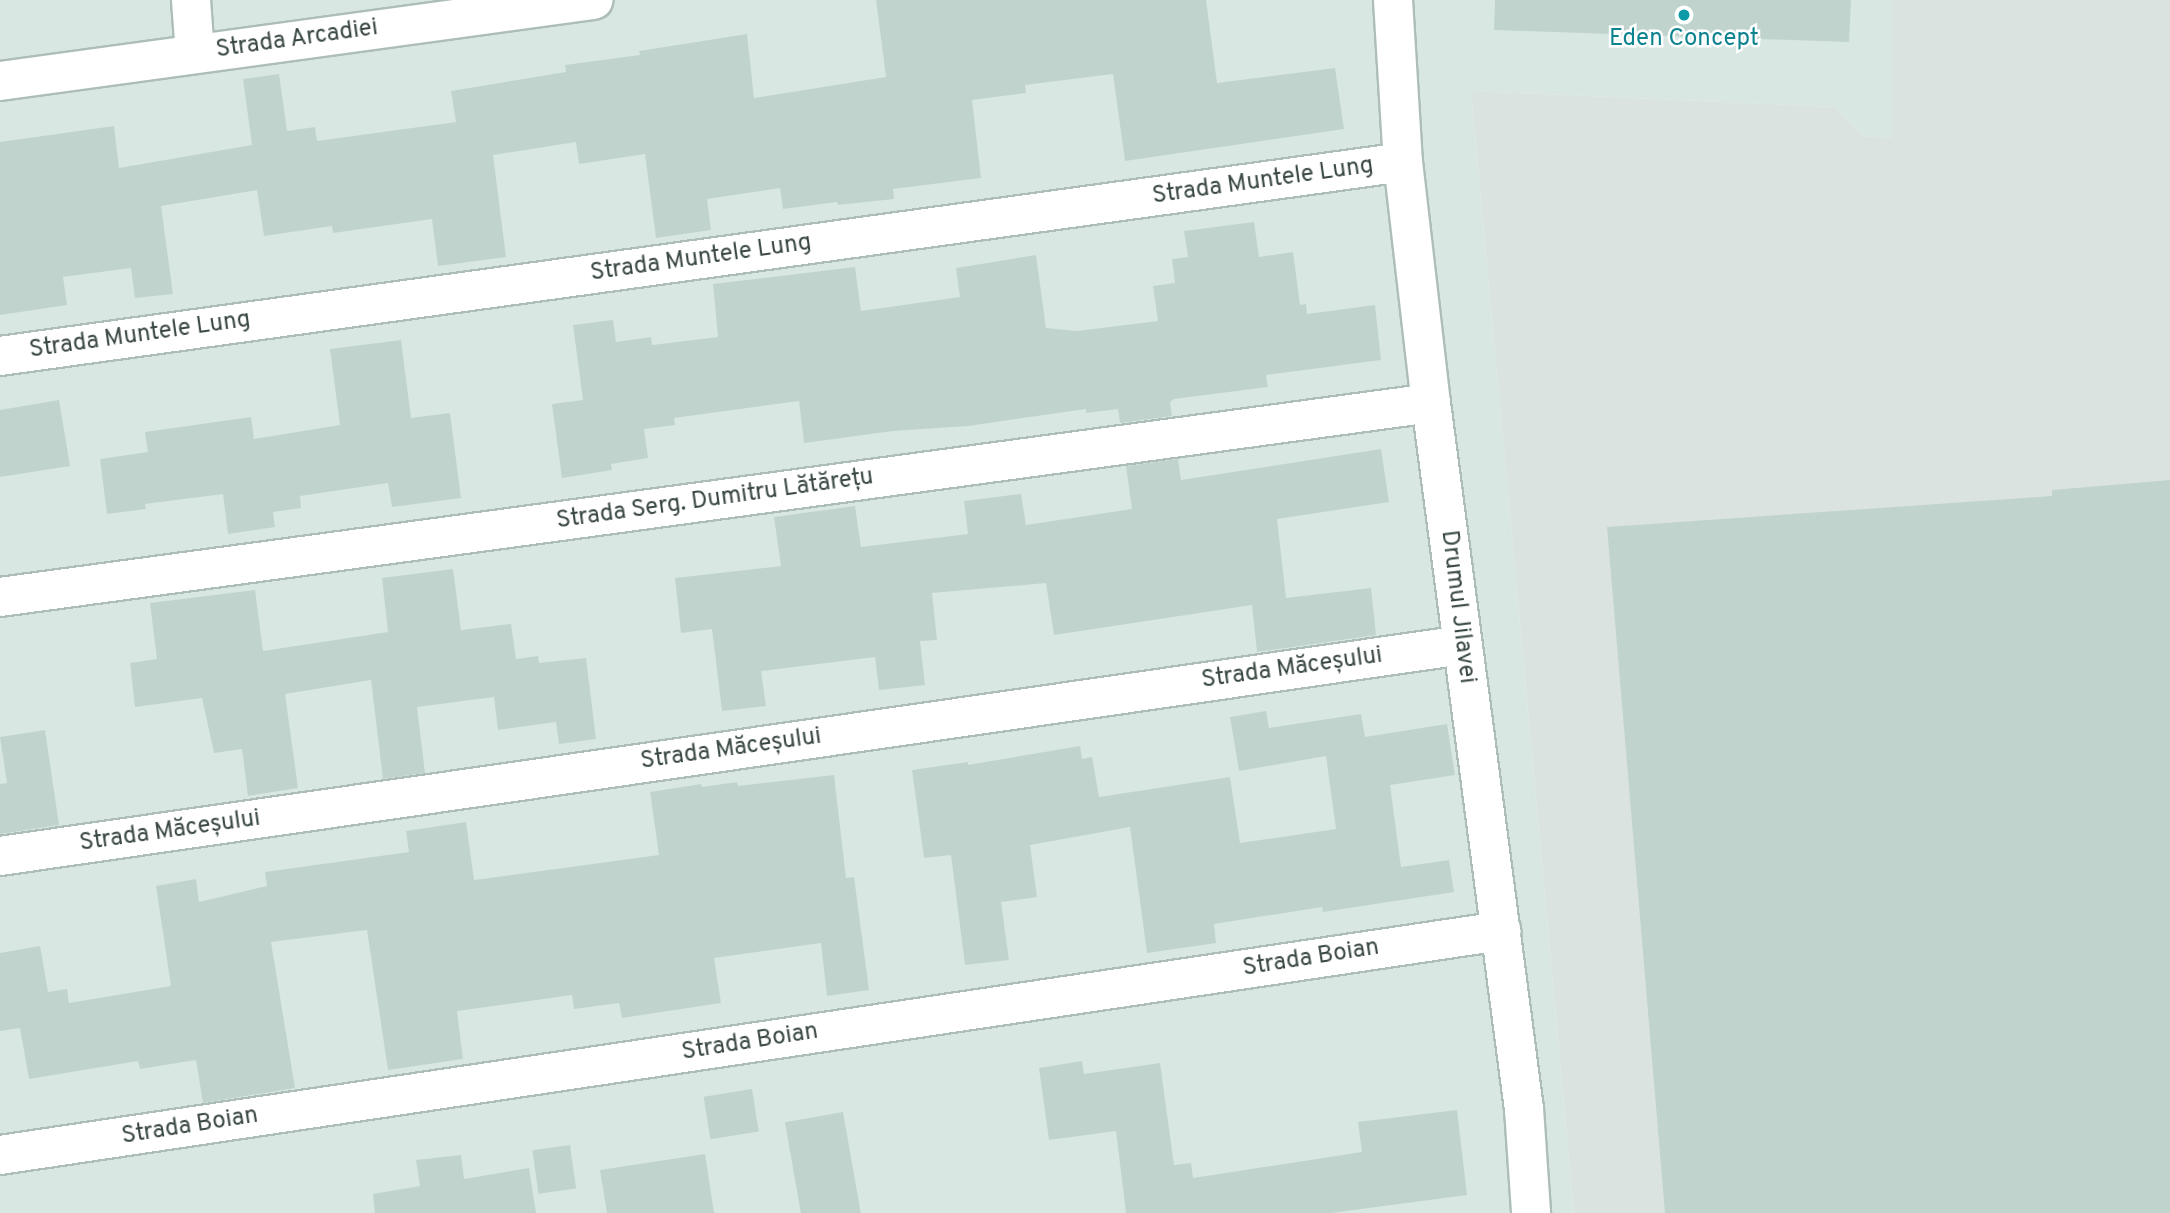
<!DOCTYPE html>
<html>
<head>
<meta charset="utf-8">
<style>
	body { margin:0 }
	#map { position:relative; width:2170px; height:1213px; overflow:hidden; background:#eaf3f1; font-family:Overpass,sans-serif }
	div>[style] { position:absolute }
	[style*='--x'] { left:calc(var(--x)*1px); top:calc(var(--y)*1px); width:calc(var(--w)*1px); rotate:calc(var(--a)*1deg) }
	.residential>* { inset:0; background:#d9e7e3 }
	.industrial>* { inset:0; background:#dbe3e0 }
	.building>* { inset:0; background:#c0d4cd; transform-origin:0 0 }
	.roads { filter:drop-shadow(2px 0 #adbeb8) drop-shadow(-2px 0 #adbeb8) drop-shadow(0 2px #adbeb8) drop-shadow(0 -2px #adbeb8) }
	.minor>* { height:38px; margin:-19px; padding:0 19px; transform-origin:19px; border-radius:19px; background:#fff }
	.dots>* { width:19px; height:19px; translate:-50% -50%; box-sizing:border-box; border:4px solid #fff; border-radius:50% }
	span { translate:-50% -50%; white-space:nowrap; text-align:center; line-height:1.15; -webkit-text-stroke:5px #fff; paint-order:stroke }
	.street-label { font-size:24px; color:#394741 }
	.culture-label { font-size:24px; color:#0d838f }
</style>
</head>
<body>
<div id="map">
	<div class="residential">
		<div style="clip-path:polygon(0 0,1892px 0,1892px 138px,1862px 136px,1835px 107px,1471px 91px,1574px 1213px,0 1213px)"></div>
	</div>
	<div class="industrial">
		<div style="clip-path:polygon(1892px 0,2170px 0,2170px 1213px,1574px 1213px,1471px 91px,1835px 107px,1862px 136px,1892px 138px)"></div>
	</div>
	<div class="building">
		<div style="clip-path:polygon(876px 0,1206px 0,1217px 83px,1335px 68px,1344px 129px,1125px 161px,1113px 74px,1025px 85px,1026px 93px,972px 100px,981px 178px,893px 189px,894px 199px,838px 205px,837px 202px,783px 209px,780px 188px,707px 199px,711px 230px,656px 238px,645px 154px,579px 164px,576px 142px,493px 155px,506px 257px,438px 266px,432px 219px,333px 233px,332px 226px,264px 236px,257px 190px,161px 206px,173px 294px,135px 298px,131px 268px,63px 277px,67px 305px,0 315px,0 142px,114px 126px,119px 168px,252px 145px,243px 79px,279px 74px,287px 131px,315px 127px,317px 141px,456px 122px,451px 91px,566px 72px,565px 65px,640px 55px,639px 51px,747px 34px,754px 98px,886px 77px)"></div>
		<div style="clip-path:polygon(1495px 0,1851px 0,1849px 42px,1494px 30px)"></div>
		<div style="clip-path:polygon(1254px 222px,1259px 257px,1293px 252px,1300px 305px,1306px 304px,1307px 314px,1375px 305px,1381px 360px,1266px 375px,1268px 387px,1174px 399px,1170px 402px,1172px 416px,1120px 423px,1118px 409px,1086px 413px,1086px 409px,968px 426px,893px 431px,804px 443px,799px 401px,674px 418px,675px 425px,644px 429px,648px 458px,611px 464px,612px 470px,562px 478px,552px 404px,583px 400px,573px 325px,613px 320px,616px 342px,651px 337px,652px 345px,718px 337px,713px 284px,855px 267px,861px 311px,960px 297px,956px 268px,1036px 255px,1046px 328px,1077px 331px,1158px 321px,1153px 286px,1175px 283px,1172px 259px,1188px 257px,1184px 231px)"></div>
		<div style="clip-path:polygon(401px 340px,411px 418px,450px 413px,461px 498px,392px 507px,388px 483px,300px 496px,301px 508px,273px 512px,275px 527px,228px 534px,223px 494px,145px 504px,146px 509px,107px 514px,100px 459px,148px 452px,145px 432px,251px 417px,254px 439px,340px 425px,330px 349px)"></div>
		<div style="clip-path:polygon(59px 400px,70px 466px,0 477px,0 410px)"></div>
		<div style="clip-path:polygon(1381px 449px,1389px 502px,1277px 519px,1286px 598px,1371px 588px,1376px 635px,1257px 652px,1252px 605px,1054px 635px,1046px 583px,932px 593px,937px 640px,920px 641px,925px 685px,879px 690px,875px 657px,761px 671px,766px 706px,722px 711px,712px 629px,681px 633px,675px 578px,781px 566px,774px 517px,855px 506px,861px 547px,968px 534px,964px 501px,1021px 494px,1026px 525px,1132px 509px,1126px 466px,1178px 459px,1181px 480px)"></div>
		<div style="clip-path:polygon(2170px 480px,2170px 1213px,1665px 1213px,1607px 527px,2052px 496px,2052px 490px)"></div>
		<div style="clip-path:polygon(453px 569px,461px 630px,511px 624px,516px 659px,538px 656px,539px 663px,586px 658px,596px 739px,559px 744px,556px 722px,498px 730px,494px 697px,417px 707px,425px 773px,383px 779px,371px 680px,285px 694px,298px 788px,248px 796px,242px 749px,214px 753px,202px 698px,135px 707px,130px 663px,157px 659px,150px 603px,255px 590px,263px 651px,388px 632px,382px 578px)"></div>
		<div style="clip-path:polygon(1266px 711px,1269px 728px,1361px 714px,1365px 737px,1447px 724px,1455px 775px,1390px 785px,1401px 867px,1449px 860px,1454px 892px,1323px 912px,1322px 907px,1214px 924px,1216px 943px,1147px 953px,1130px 827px,1030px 845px,1037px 897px,1001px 902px,1009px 960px,965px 965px,951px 855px,924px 858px,912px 770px,968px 762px,968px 765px,1080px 746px,1082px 759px,1092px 757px,1099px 797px,1230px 777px,1240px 843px,1336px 829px,1326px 756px,1239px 771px,1230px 717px)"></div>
		<div style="clip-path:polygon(45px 730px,59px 825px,0 834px,0 784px,7px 783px,0 737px)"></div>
		<div style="clip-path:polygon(834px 775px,846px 878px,854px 877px,869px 990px,827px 996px,821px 943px,714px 958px,721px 1003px,622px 1018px,619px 1003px,574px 1009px,572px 995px,457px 1011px,463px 1059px,388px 1070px,367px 930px,271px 942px,295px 1088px,203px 1103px,196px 1060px,140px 1069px,138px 1061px,29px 1079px,20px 1028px,0 1031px,0 953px,40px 946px,48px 992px,67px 989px,69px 1003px,171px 986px,156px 886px,196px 879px,199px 902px,267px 886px,265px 872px,409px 852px,406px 831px,466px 822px,474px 880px,659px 855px,650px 792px,701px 784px,702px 787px,737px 782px,738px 786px)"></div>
		<div style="clip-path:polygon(1082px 1061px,1084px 1074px,1160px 1063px,1174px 1165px,1191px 1163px,1193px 1178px,1362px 1152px,1358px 1122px,1457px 1110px,1467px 1195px,1331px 1213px,1126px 1213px,1116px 1131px,1049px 1140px,1039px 1068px)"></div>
		<div style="left:752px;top:1089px;width:43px;height:49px;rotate:81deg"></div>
		<div style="left:843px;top:1112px;width:103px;height:59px;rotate:80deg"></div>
		<div style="left:570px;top:1145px;width:44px;height:38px;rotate:82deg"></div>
		<div style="clip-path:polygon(705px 1154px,714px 1213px,607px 1213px,600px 1170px)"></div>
		<div style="clip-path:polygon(461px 1155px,464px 1179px,529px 1168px,536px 1213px,375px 1213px,373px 1194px,420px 1186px,416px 1160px)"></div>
	</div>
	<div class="roads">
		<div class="minor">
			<div style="--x:191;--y:0;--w:54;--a:85.8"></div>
			<div style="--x:1393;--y:0;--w:162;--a:86.5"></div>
			<div style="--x:1403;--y:162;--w:243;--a:83.4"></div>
			<div style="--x:1431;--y:403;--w:712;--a:82.5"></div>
			<div style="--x:1524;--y:1109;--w:104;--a:86.1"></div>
			<div style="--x:0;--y:81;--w:599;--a:-7.78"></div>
			<div style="--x:0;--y:356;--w:1416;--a:-7.87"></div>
			<div style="--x:0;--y:597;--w:1444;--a:-7.72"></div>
			<div style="--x:0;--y:856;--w:1477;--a:-8.21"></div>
			<div style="--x:0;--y:1155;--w:1518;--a:-8.49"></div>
		</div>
	</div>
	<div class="dots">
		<div style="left:1684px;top:15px;background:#0f9aa8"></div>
	</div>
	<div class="street-label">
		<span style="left:297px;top:40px;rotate:-8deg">Strada Arcadiei</span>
		<span style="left:1263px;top:182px;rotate:-8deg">Strada Muntele Lung</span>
		<span style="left:701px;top:259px;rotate:-8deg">Strada Muntele Lung</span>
		<span style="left:140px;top:336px;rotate:-8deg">Strada Muntele Lung</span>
		<span style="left:715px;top:500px;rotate:-8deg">Strada Serg. Dumitru Lătărețu</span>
		<span style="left:1457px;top:607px;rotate:83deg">Drumul Jilavei</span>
		<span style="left:1292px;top:669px;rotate:-8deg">Strada Măceșului</span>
		<span style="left:731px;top:750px;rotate:-8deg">Strada Măceșului</span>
		<span style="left:170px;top:832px;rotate:-8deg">Strada Măceșului</span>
		<span style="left:1311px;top:959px;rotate:-9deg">Strada Boian</span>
		<span style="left:750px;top:1043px;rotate:-9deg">Strada Boian</span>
		<span style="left:190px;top:1127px;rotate:-9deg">Strada Boian</span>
	</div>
	<div class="culture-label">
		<span style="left:1684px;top:40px">Eden Concept</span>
	</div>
</div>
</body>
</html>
